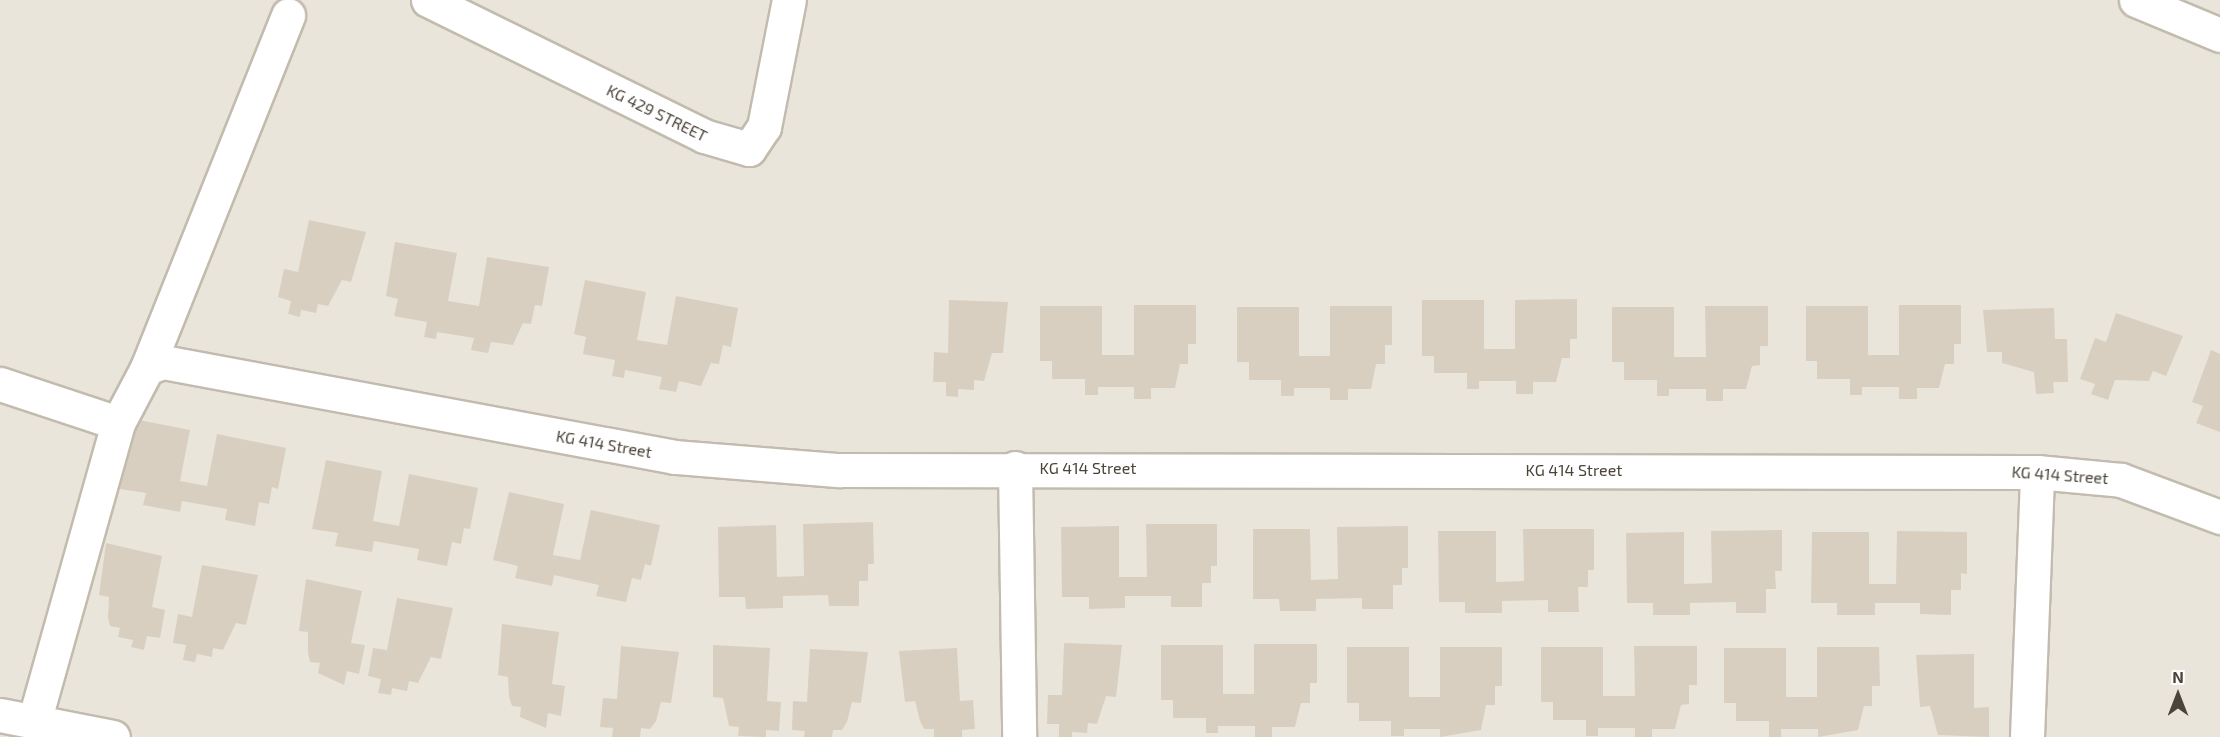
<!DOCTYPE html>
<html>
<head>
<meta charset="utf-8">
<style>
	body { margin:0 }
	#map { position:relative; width:2220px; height:737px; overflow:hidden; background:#f6f3ec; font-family:"Exo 2",sans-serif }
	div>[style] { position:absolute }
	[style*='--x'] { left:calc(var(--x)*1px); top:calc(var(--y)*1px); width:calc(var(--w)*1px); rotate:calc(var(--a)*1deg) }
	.residential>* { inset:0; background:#eae5da; transform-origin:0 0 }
	.building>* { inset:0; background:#d8cfc1 }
	.roads { filter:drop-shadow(2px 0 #c2bbae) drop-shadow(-2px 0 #c2bbae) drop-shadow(0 2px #c2bbae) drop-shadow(0 -2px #c2bbae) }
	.minor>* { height:33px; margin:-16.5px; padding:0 16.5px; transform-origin:16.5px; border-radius:16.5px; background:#fff }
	span { translate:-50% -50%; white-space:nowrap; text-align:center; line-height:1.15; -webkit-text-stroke:5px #fff; paint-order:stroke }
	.street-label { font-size:16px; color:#4b4439 }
	.north { position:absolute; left:2148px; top:665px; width:60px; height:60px; -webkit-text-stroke:4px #fff; paint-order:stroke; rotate:0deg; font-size:16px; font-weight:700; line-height:24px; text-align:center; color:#4b4439 }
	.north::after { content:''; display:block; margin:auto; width:21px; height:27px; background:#4b4439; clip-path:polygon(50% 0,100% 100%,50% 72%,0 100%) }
</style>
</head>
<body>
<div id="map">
	<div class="residential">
		<div style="left:0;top:0;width:2220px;height:737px"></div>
	</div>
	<div class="building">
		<div style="clip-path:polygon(309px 220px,366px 232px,351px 282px,342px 280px,328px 306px,318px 304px,316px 313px,301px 310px,300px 317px,288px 314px,291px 301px,278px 297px,284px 269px,298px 272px)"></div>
		<div style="clip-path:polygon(395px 242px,457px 253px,448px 301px,479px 306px,487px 257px,549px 267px,542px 306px,535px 305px,531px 324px,523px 323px,513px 345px,491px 342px,488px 353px,471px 350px,474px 338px,437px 332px,436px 339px,424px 337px,427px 322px,394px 316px,398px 299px,386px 296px)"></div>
		<div style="clip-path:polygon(585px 280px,646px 292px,637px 340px,667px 345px,676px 296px,738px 308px,731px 347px,723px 345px,719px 364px,711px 363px,701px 386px,679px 381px,676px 392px,659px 389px,662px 377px,625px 370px,624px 378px,612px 376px,615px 360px,583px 354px,586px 337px,574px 334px)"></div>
		<div style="clip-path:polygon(1577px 299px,1577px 339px,1570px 339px,1570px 358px,1562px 358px,1556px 382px,1533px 382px,1533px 394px,1516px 394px,1516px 381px,1479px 381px,1479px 389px,1467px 389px,1467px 373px,1434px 373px,1434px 356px,1422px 356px,1422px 300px,1484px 300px,1484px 349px,1515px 349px,1515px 300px)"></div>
		<div style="clip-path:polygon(949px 300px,1008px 302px,1003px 353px,992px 353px,984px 381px,974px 380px,974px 390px,958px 389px,958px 397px,946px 396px,946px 382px,933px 382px,934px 352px,948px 353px)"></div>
		<div style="clip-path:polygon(1134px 305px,1196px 305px,1196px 344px,1188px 344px,1188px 364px,1180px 364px,1175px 388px,1151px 388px,1151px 399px,1134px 399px,1134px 387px,1098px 387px,1098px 395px,1085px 395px,1085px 379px,1052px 379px,1052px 361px,1040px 361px,1040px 306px,1102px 306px,1102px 355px,1134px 355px)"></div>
		<div style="clip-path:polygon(1899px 305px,1961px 305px,1961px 344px,1954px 344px,1954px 364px,1945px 364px,1939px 388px,1917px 388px,1917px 399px,1899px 399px,1899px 387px,1862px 387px,1862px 395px,1850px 395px,1850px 379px,1817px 379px,1817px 361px,1806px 361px,1806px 306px,1868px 306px,1868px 355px,1899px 355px)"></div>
		<div style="clip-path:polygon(1330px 306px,1392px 306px,1392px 345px,1385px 345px,1385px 364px,1376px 364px,1371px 389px,1348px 389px,1348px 400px,1330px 400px,1330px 388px,1294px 388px,1294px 396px,1281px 396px,1281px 380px,1249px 380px,1249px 362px,1237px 362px,1237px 307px,1299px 307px,1299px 356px,1330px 356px)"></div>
		<div style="clip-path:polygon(1705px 306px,1768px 306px,1768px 346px,1760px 346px,1760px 365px,1752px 366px,1746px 389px,1723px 389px,1723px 401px,1706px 401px,1706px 389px,1669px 389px,1669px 396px,1657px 396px,1657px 380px,1624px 380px,1624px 362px,1612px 362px,1612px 307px,1674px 307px,1674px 357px,1706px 357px)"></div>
		<div style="clip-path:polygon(2054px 308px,2055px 339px,2067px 339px,2068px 382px,2053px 382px,2054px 393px,2036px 394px,2034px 372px,2002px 363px,2002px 352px,1987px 352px,1983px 310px)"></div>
		<div style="clip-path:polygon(2116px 313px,2183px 336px,2166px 376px,2153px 371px,2149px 381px,2115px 380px,2108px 400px,2091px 394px,2095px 384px,2080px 379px,2095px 338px,2106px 342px)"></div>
		<div style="clip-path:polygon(2211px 350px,2220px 354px,2220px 432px,2196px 423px,2203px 406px,2192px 402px)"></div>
		<div style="clip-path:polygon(134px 419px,190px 430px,180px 481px,207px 486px,217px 434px,286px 448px,278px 489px,272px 487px,269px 504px,259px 502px,255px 526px,225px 520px,227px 509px,182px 501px,180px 512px,143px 505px,146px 493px,120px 489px)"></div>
		<div style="clip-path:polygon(326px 460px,382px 471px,373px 521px,399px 526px,409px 474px,478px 488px,470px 529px,464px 528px,461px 544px,452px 542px,447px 566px,417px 560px,419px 549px,374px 541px,372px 552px,335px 546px,338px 533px,312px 529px)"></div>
		<div style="clip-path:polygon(509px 492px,564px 504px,553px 555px,580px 560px,591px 510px,660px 525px,651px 566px,645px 564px,641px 580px,632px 578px,626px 602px,596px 596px,599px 585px,554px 575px,552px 586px,515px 578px,518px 566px,493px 560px)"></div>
		<div style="clip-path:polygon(873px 522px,874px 564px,868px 564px,868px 581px,859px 581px,859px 606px,829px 606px,828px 595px,783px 596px,783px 608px,746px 609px,745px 597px,719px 597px,718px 527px,776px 525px,777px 577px,804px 576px,803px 524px)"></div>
		<div style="clip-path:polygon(1146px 524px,1217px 524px,1217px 566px,1211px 566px,1211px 583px,1202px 583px,1202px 607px,1171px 607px,1171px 596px,1125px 596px,1125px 608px,1089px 609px,1089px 597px,1062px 597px,1061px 527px,1119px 526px,1119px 577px,1147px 577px)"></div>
		<div style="clip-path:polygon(1408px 526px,1408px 568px,1402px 568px,1402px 585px,1393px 585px,1393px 609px,1362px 609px,1362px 598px,1316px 599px,1316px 611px,1280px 611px,1279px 599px,1253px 599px,1253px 529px,1310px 529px,1311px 580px,1338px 579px,1337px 527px)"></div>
		<div style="clip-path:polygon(1523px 529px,1594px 529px,1594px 570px,1588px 570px,1588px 587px,1578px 587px,1579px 612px,1548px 612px,1548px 600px,1502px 601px,1502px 613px,1465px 613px,1465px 602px,1439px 602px,1438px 531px,1496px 531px,1496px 582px,1524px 581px)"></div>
		<div style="clip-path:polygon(1782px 530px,1782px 571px,1775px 571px,1776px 589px,1766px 589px,1766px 613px,1736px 613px,1736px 602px,1690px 603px,1690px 615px,1653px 615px,1653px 603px,1627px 603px,1626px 533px,1684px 532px,1684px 584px,1712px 583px,1711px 531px)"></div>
		<div style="clip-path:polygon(1897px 531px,1967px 532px,1967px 574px,1961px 573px,1961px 590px,1951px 590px,1951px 615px,1920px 614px,1920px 603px,1875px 603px,1875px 615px,1837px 615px,1837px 603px,1811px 603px,1812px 532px,1869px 532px,1869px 584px,1896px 584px)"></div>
		<div style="clip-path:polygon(106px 543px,162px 556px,152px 607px,165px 610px,160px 638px,147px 636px,144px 650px,131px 647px,133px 640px,118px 637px,120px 628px,110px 626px,108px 617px,109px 597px,99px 595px)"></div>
		<div style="clip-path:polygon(202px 565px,258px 575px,246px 625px,236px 623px,223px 650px,213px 648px,212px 657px,197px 654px,195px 662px,183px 660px,186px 645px,173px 643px,178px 614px,192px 617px)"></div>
		<div style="clip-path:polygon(306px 579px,362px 591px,351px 643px,365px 645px,359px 674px,347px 671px,344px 685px,318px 673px,320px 663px,310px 662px,308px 652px,308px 632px,299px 631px)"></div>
		<div style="clip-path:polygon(397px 598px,453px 608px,441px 659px,431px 657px,418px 683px,409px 681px,407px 691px,392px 688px,391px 695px,378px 693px,381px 679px,368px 676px,373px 648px,387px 650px)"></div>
		<div style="clip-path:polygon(502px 624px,559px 632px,552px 684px,565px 686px,561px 716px,548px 713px,546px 728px,520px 717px,521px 707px,512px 706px,509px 697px,508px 677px,498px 675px)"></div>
		<div style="clip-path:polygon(1064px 643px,1122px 645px,1116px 697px,1106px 696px,1097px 724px,1088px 723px,1087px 733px,1072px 732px,1072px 737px,1059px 737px,1059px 724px,1047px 724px,1048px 695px,1062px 695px)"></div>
		<div style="clip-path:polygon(1254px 644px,1317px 644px,1317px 683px,1310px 683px,1310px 703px,1301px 703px,1295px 727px,1272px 727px,1272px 737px,1255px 737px,1255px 726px,1218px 726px,1218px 733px,1206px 733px,1206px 718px,1173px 718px,1173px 700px,1161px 700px,1161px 645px,1223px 645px,1223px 694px,1254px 694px)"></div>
		<div style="clip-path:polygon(713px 645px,770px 648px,767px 701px,781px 702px,779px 731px,766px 730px,766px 737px,738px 736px,739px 727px,729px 726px,723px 698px,713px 697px)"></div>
		<div style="clip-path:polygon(621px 646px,679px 652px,671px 703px,661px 702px,656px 721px,650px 729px,641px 728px,640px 737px,612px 737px,613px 728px,600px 727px,603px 698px,617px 699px)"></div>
		<div style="clip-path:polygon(1634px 646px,1697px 646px,1697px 685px,1689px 685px,1689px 704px,1681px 705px,1675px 729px,1652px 729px,1652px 737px,1635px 737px,1635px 728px,1598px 728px,1598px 736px,1586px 736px,1586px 720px,1553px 720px,1553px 702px,1541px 702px,1541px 647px,1603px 647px,1603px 696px,1635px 696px)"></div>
		<div style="clip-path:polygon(1347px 647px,1409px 647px,1409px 697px,1440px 697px,1440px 647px,1502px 647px,1502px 686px,1495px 686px,1495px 705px,1486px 705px,1481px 730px,1440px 737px,1440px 729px,1404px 729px,1404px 736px,1391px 736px,1391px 721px,1359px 721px,1359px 703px,1347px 703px)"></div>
		<div style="clip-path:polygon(1817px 647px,1879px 647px,1880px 686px,1872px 686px,1872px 706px,1864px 706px,1858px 730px,1818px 737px,1818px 729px,1781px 729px,1781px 737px,1769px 737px,1769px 721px,1736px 721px,1736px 703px,1724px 703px,1724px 648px,1786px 648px,1786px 697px,1817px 697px)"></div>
		<div style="clip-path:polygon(957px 648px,960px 701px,973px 700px,975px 729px,962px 730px,962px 737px,934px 737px,934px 729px,924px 729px,920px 721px,915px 701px,905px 702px,899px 651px)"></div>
		<div style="clip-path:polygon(810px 649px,868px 652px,861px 703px,852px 702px,847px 722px,842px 730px,833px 730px,832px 737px,804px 737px,805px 731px,792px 730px,793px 701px,807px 702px)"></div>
		<div style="clip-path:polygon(1974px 654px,1974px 708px,1989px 707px,1989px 737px,1938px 735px,1930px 706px,1920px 707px,1916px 655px)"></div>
	</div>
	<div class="roads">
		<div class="minor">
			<div style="--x:428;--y:0;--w:308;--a:26.2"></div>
			<div style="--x:704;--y:136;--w:47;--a:16.1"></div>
			<div style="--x:749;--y:149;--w:27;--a:-56"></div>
			<div style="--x:764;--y:127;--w:129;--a:-78.9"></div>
			<div style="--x:2136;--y:0;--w:91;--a:22.6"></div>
			<div style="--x:147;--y:368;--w:380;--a:-68.2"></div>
			<div style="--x:0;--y:384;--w:124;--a:18.3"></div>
			<div style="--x:1015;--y:468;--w:269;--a:89.1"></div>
			<div style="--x:0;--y:715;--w:115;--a:11"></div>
			<div style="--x:34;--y:722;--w:311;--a:-74.3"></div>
			<div style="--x:118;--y:423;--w:62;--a:-62.2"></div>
			<div style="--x:147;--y:368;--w:17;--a:-21"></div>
			<div style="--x:163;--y:362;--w:521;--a:10.51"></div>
			<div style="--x:675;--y:457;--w:164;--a:4.6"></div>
			<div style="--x:838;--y:470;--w:1199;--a:0.1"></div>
			<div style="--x:2037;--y:472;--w:84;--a:5.4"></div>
			<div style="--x:2121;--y:480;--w:106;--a:20.5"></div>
			<div style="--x:2027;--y:737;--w:265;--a:-87.8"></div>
		</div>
	</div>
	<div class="street-label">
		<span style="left:657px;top:113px;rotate:26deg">KG 429 STREET</span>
		<span style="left:604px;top:444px;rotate:10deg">KG 414 Street</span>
		<span style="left:1088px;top:468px">KG 414 Street</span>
		<span style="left:1574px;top:470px">KG 414 Street</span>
		<span style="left:2060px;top:475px;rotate:4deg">KG 414 Street</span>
	</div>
	<div class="north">N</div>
</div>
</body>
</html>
